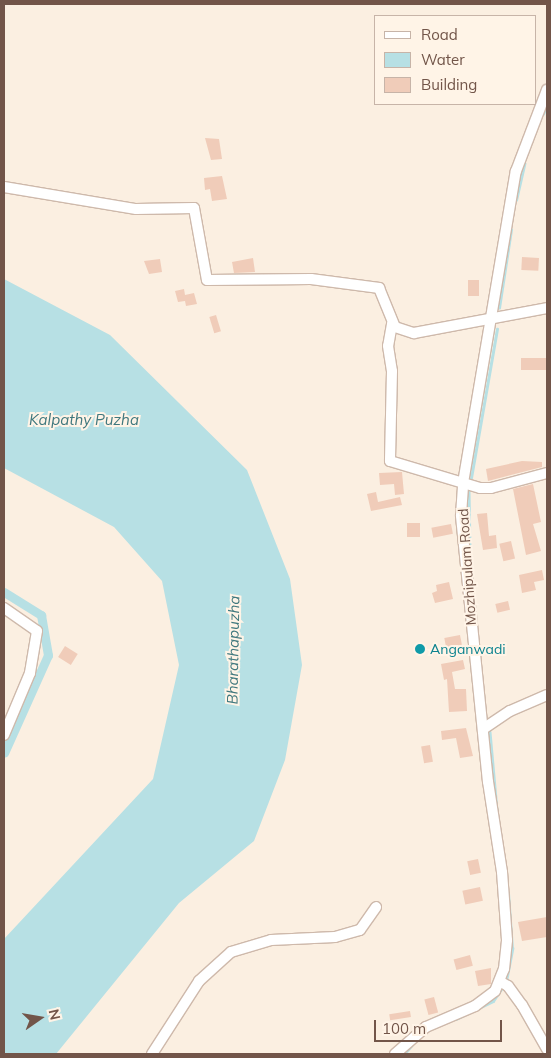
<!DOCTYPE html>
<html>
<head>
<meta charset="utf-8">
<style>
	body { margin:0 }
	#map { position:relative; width:551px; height:1058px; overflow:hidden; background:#fbefe1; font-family:Mulish,sans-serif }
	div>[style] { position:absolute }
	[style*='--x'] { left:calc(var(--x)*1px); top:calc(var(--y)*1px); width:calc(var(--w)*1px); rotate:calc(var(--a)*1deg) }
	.water>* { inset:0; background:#b7e0e4 }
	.stream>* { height:2.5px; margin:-1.25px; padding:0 1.25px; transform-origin:1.25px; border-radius:1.25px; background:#b7e0e4 }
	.canal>* { height:9px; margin:-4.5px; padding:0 4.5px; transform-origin:4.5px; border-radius:4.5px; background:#b7e0e4 }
	.building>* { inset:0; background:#f0ccb9; transform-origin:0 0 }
	.roads { filter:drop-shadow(1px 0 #ceb9ab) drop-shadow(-1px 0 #ceb9ab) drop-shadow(0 1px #ceb9ab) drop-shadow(0 -1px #ceb9ab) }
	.minor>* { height:10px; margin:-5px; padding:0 5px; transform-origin:5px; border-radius:5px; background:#fff }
	.dots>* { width:14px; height:14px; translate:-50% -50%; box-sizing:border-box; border:2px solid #fff4e7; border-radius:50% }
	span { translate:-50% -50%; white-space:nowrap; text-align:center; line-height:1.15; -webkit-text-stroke:4px #fff4e7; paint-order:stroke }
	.street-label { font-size:14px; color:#725549 }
	.culture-label { font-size:14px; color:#0d838f }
	.left { translate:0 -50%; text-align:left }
	.water-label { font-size:15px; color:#40787e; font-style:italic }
	.frame { position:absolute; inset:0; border:5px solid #725549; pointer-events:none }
	.legend { position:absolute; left:374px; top:15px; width:162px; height:90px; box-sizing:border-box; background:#fff4e7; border:1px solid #c7b4a8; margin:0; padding:6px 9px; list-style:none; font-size:15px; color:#725549 }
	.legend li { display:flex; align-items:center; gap:10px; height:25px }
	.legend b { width:25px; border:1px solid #c7b4a8 }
	.north { position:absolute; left:15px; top:993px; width:50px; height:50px; -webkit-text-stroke:4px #fff4e7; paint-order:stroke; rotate:77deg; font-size:14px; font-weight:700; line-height:20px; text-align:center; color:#725549 }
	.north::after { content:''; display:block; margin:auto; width:18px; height:22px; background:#725549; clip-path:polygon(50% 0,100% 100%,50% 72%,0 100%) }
	.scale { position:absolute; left:374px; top:1020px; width:128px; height:22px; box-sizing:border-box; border:2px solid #725549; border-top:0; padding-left:6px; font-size:15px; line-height:18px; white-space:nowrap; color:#725549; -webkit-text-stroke:4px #fff4e7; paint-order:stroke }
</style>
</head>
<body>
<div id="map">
	<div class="water">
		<div style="clip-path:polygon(4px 279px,110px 335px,247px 470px,290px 579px,302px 665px,285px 760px,254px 841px,179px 903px,56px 1054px,4px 1054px,4px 939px,153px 779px,179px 665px,162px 581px,114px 527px,4px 468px)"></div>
	</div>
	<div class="stream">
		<div style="--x:543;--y:114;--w:10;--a:-66"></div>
		<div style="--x:516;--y:200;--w:37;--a:-77"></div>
		<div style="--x:499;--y:308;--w:79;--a:-81.3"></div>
		<div style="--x:471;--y:478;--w:151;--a:-80.1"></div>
		<div style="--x:469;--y:492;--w:59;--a:89"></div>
		<div style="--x:471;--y:564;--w:15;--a:86"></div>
		<div style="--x:490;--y:732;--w:79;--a:84.9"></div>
		<div style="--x:506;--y:981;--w:33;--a:-79"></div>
		<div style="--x:512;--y:949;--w:56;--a:-94.1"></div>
		<div style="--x:456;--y:1019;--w:41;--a:-25.9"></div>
		<div style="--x:493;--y:1001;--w:18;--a:-56"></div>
		<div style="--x:404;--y:1054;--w:11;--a:-49"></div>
	</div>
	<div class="canal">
		<div style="--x:4;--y:592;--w:44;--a:31.9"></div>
		<div style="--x:41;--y:615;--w:41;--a:80.1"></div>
		<div style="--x:48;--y:655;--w:107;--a:114.2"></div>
	</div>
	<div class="building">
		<div style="clip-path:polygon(205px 138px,219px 139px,222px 159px,211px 160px)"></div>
		<div style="clip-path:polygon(222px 176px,227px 199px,212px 201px,210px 189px,205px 190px,204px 178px)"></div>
		<div style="left:522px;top:257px;width:17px;height:13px;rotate:3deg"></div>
		<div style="clip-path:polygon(253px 258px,255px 272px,234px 273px,232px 262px)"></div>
		<div style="clip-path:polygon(160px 259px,162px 272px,149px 274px,144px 261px)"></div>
		<div style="left:468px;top:280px;width:11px;height:16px"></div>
		<div style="clip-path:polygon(184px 289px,185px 295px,194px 293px,197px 304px,186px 306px,185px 301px,178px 302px,175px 291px)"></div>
		<div style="left:216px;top:315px;width:17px;height:7px;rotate:73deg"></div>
		<div style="left:547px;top:358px;width:12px;height:26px;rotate:90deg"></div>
		<div style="clip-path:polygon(522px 461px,542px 462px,542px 467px,488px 481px,486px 469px)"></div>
		<div style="clip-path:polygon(402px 472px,404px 494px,395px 495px,394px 484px,380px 485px,379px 473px)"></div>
		<div style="clip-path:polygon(533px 484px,541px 522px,533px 524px,541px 551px,526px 555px,513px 489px)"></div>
		<div style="clip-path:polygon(376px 492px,378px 502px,400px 497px,402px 505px,371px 511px,367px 494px)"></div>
		<div style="clip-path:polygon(487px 513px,489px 536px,496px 535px,497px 548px,483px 550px,477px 514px)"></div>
		<div style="left:407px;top:523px;width:13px;height:14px"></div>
		<div style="left:451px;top:524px;width:10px;height:20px;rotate:79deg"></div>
		<div style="left:511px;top:541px;width:18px;height:12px;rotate:77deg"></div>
		<div style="clip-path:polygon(542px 570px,544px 580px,534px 582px,536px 590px,522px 593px,519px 575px)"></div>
		<div style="clip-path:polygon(449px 582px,453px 599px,435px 603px,432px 593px,437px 591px,436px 585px)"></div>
		<div style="left:508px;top:601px;width:9px;height:13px;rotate:77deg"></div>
		<div style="left:460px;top:635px;width:10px;height:16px;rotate:79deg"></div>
		<div style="left:65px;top:646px;width:15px;height:13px;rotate:32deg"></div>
		<div style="clip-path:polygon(463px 660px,465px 669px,452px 672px,455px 689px,466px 689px,467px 711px,449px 712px,447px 679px,444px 680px,441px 664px)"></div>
		<div style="clip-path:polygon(466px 728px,473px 756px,460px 758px,456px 738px,442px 740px,441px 731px)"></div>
		<div style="left:430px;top:745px;width:17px;height:9px;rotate:80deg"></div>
		<div style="left:478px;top:859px;width:14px;height:11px;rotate:78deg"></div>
		<div style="left:480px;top:887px;width:14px;height:18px;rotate:78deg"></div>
		<div style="clip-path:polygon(547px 917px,547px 937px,522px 941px,518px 922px)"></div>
		<div style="left:470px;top:955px;width:11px;height:17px;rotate:75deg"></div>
		<div style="clip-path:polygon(491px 968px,491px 984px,478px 986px,475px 971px)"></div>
		<div style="left:434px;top:997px;width:16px;height:10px;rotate:75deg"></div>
		<div style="left:410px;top:1011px;width:6px;height:21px;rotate:81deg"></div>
	</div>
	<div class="roads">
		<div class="minor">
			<div style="--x:4;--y:187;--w:134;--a:9.5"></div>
			<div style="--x:136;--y:209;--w:58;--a:-1"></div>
			<div style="--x:194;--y:208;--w:73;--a:79.8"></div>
			<div style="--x:207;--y:280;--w:104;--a:-0.6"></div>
			<div style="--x:311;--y:279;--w:69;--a:7.5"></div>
			<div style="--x:379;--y:288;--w:42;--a:67.7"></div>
			<div style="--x:395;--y:327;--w:20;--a:18"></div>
			<div style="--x:414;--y:333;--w:135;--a:-10.6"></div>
			<div style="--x:395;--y:327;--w:4;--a:-135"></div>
			<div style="--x:392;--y:324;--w:22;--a:100"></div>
			<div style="--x:388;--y:346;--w:25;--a:81"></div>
			<div style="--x:392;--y:371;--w:90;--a:91.3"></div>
			<div style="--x:390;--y:461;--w:94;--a:16.7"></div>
			<div style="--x:480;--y:488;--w:11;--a:0"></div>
			<div style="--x:491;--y:488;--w:58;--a:-15"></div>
			<div style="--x:4;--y:608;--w:40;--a:34.9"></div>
			<div style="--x:37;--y:631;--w:43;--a:99.5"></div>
			<div style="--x:30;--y:673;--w:67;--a:112.8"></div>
			<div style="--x:483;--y:729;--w:32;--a:-34"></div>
			<div style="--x:510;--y:711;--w:40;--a:-23.4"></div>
			<div style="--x:501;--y:982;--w:8;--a:30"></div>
			<div style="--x:508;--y:986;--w:24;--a:54"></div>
			<div style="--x:522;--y:1005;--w:51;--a:60.4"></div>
			<div style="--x:152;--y:1054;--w:87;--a:-57.2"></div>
			<div style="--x:199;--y:981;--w:43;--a:-42.2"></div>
			<div style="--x:231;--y:952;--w:42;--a:-16.7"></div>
			<div style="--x:271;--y:940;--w:64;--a:-2.7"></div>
			<div style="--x:335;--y:937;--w:26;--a:-16"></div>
			<div style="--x:360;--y:930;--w:28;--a:-55"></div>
			<div style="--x:395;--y:1054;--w:41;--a:-41.1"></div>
			<div style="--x:426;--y:1027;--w:53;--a:-23.2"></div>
			<div style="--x:475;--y:1006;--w:25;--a:-37"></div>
			<div style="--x:495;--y:991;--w:24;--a:-68"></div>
			<div style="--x:504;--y:969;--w:29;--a:-84"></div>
			<div style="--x:507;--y:940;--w:68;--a:-94.2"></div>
			<div style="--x:502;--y:872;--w:91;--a:-98.8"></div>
			<div style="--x:488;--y:782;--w:268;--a:-95.8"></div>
			<div style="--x:461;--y:515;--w:32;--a:-86"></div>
			<div style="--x:463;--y:483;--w:316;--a:-80.4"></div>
			<div style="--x:516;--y:171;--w:87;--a:-69.1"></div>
		</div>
	</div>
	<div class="dots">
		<div style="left:420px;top:649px;background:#0f9aa8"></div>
	</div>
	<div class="street-label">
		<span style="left:467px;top:567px;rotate:-94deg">Mozhipulam Road</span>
	</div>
	<div class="culture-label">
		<span class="left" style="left:430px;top:649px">Anganwadi</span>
	</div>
	<div class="water-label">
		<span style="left:84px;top:420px">Kalpathy Puzha</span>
		<span style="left:233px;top:650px;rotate:-89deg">Bharathapuzha</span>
	</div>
	<div class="frame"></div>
	<ul class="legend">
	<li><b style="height:6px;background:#fff"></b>Road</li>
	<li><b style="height:14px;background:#b7e0e4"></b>Water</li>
	<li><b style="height:14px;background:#f0ccb9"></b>Building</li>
	</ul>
	<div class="north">N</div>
	<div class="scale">100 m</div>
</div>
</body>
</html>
